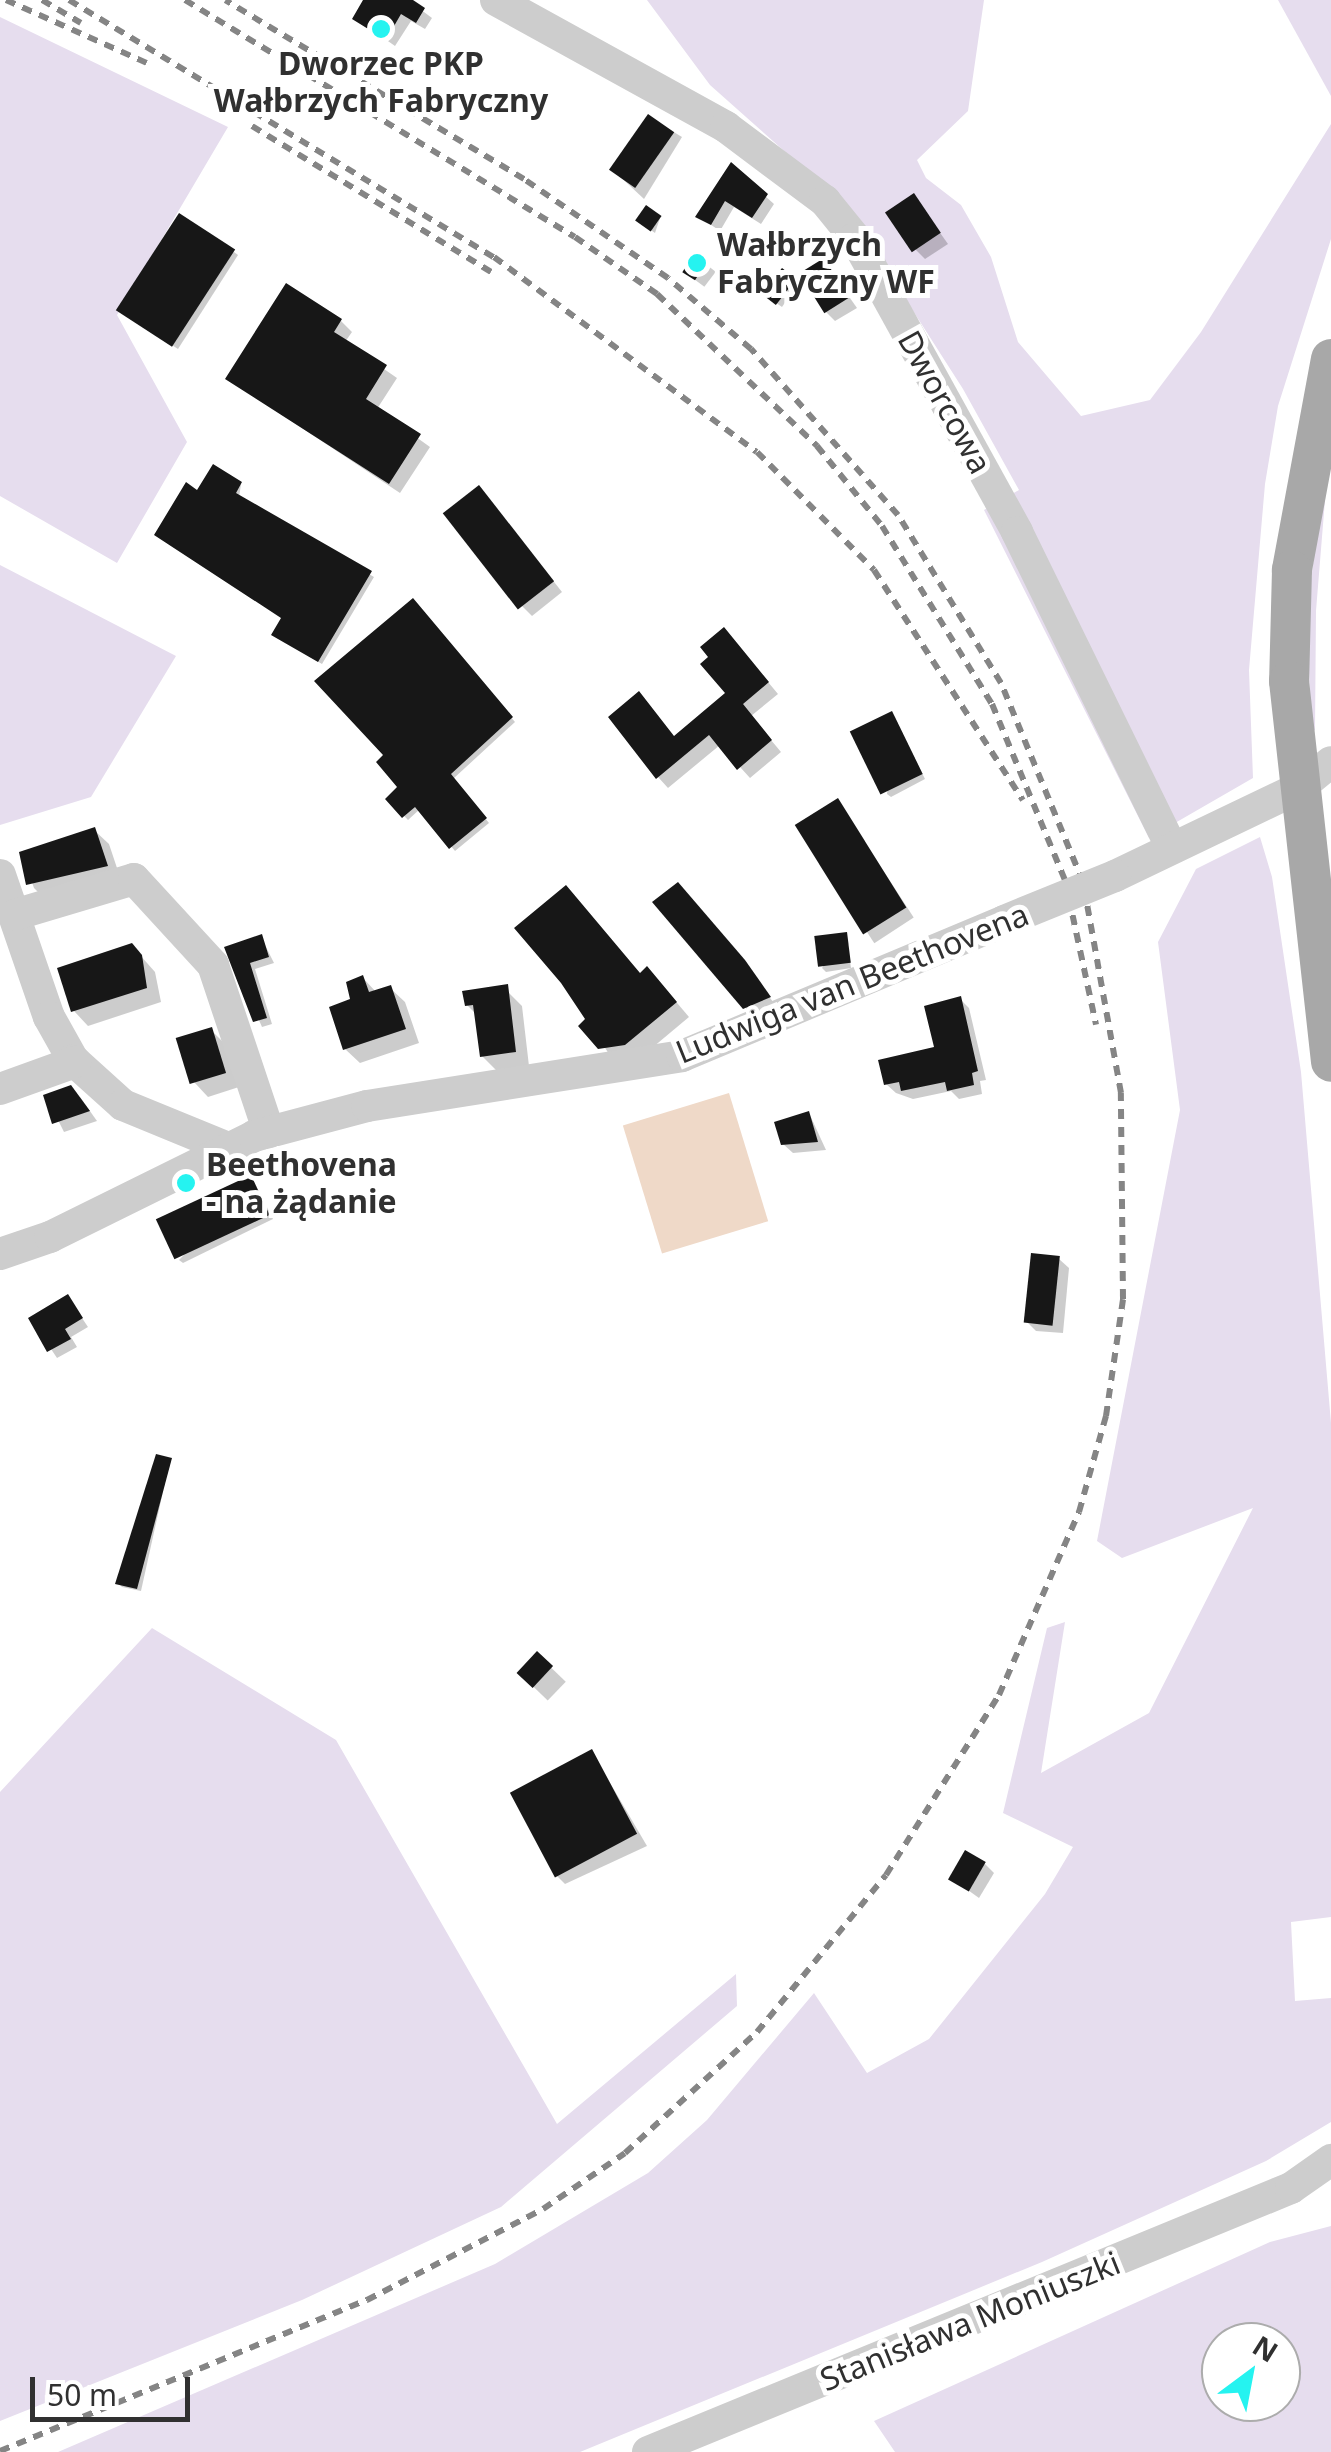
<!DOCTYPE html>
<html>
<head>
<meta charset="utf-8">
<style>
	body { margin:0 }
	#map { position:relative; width:1331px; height:2452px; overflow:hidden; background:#fff; font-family:"Noto Sans",sans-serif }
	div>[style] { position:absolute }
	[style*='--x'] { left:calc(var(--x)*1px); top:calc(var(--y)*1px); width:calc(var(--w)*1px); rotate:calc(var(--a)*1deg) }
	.green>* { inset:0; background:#e6ddee }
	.water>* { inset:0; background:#efd9c8; transform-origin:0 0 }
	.shadow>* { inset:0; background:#0003; transform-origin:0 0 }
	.building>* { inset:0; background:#171717; transform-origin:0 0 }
	.minor>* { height:32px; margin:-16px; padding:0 16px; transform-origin:16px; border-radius:16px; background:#cdcdcd }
	.major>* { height:40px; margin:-20px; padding:0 20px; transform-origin:20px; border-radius:20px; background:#a8a8a8 }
	.rail>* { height:6px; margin-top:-3px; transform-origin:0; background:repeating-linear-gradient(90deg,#858585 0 10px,transparent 0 18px) }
	.minor-bridge>* { height:32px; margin:-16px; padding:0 16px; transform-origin:16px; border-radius:16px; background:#cdcdcd }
	.dots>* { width:28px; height:28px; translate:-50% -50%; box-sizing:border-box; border:5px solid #fff; border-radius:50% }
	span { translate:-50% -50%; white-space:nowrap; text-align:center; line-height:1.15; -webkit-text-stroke:10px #fff; paint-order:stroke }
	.poi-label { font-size:32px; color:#303030; font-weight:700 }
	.left { translate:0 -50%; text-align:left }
	.street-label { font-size:32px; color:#303030 }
	.north { position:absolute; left:1201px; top:2322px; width:100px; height:100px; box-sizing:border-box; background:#fff; border:2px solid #acacac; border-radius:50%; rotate:32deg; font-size:28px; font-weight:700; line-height:40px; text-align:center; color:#303030 }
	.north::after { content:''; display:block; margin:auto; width:35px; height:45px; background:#25f3f0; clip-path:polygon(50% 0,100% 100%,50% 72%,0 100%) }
	.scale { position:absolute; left:30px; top:2377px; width:160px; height:45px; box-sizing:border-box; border:5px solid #303030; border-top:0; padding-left:12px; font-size:30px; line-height:35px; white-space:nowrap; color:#303030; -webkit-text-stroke:8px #fff; paint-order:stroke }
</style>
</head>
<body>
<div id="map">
	<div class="green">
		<div style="clip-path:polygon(647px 0,984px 0,968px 111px,917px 160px,926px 178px,961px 205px,991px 257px,1018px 342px,1081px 416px,1150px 400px,1201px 332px,1331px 124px,1331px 239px,1278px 406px,1265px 484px,1249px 670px,1253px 778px,1149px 838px,984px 510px,1019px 490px,963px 389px,846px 206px,710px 85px)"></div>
		<div style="clip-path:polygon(1278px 0,1331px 0,1331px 96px)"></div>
		<div style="clip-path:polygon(0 17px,228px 127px,117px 315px,187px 442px,117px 563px,0 496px)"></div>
		<div style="clip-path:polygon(1331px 426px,1316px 611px,1315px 730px,1311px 732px,1307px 610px)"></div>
		<div style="clip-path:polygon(0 565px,176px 656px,91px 797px,0 825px)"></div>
		<div style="clip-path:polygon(1260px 837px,1272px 877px,1301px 1072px,1331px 1423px,1331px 1917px,1291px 1922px,1295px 2001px,1331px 1998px,1331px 2122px,1266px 2161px,1042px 2262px,580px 2452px,58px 2452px,495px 2264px,648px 2173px,707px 2120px,814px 1993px,867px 2073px,929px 2039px,1045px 1894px,1073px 1847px,1003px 1813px,1047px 1628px,1065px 1622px,1041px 1773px,1149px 1713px,1253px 1508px,1122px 1558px,1097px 1541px,1180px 1110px,1158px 942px,1196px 869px)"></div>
		<div style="clip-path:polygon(152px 1628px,336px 1740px,557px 2124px,736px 1974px,737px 2006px,501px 2207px,302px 2300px,0 2421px,0 1792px)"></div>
		<div style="clip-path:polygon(evenodd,1331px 2226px,1331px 2452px,895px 2452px,874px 2421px,1270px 2242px,1331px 2226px,1221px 2342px,1281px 2342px,1281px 2402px,1221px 2402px,1221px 2342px)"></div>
	</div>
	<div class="water">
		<div style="left:729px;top:1093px;width:134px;height:111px;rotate:73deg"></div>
	</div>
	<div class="shadow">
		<div style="clip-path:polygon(366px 0,408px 0,432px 18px,425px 29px,411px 21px,395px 46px,355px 18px)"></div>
		<div style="clip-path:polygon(649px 117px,682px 137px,644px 199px,613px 170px)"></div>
		<div style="clip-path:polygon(732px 166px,774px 204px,761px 224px,734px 207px,720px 231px,698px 216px)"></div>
		<div style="clip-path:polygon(914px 196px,948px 244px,925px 259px,916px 250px)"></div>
		<div style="clip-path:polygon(660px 218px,655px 233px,642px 224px)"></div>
		<div style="clip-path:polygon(234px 252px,238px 255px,178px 349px,124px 314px)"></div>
		<div style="left:695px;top:256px;width:26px;height:19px;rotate:37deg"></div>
		<div style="clip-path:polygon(824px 261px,857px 308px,835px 321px,826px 312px)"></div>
		<div style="clip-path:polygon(795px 281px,798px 284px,782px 307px,769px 298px)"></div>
		<div style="clip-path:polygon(341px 321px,352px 332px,345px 342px,397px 378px,377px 409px,430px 447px,400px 493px,228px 379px)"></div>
		<div style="clip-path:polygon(241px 484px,239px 498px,374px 577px,322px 664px,278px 638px,283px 619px,198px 493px)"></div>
		<div style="clip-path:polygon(489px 499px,562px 592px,532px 616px,522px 606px)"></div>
		<div style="clip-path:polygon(413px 601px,515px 722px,453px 779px,489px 823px,455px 851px,420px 809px,408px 820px,388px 799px,401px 787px,387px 755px)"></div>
		<div style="clip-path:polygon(734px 641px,778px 694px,751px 716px,781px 752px,750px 778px,720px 745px,668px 788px,658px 777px,676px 738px,729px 693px)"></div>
		<div style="clip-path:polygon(895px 718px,925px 779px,891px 797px,887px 794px)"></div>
		<div style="left:838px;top:801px;width:139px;height:47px;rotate:57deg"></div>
		<div style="clip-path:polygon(94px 830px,109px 844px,121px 880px,48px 902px,34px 888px,22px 854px)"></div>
		<div style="clip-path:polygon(683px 890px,774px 1003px,751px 1013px,745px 1007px)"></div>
		<div style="clip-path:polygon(846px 934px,851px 968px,826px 972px,822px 968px)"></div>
		<div style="clip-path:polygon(261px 937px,274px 963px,255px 969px,272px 1024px,262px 1027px,227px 948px)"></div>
		<div style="clip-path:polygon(132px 946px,155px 972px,161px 1002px,88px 1026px,74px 1011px)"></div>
		<div style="clip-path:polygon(641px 975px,661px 984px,689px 1017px,640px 1058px,614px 1062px,563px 981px)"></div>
		<div style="clip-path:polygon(363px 978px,377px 993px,390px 988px,405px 1002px,419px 1043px,360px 1063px,345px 1049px)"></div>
		<div style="clip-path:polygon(507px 991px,522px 1006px,529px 1066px,497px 1071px,482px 1056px,477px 1015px,467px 1005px)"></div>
		<div style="clip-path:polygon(960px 999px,969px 1008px,986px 1080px,980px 1081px,982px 1094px,959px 1099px,951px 1091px,913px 1099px,896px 1093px,886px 1084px,937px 1049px)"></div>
		<div style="clip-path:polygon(211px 1030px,225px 1044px,239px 1087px,208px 1097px,194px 1082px)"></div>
		<div style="clip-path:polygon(46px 1096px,80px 1097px,97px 1121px,64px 1132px)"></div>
		<div style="clip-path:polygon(809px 1113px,826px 1150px,793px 1153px,783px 1144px)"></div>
		<div style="clip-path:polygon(254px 1182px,273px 1219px,183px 1263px,179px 1260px)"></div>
		<div style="clip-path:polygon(1059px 1259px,1069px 1268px,1063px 1333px,1036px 1331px,1027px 1322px)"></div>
		<div style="clip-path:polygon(68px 1297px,88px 1327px,71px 1337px,77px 1347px,57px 1358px,31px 1319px)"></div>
		<div style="clip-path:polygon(170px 1460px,141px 1591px,122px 1587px,118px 1583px)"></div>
		<div style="left:537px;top:1654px;width:40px;height:26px;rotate:44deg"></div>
		<div style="clip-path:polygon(592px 1752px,647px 1846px,565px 1884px,553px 1872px)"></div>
		<div style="clip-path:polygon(985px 1864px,994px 1873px,979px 1898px,951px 1878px)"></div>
	</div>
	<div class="building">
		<div style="clip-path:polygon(363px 0,413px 0,425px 8px,416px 23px,401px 14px,386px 40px,352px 19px)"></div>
		<div style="left:648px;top:114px;width:32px;height:68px;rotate:35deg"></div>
		<div style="clip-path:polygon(731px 162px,768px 194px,752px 218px,725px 201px,711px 225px,695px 217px)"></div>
		<div style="left:914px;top:193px;width:48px;height:35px;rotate:56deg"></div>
		<div style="left:646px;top:205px;width:19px;height:19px;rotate:35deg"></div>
		<div style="left:179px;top:213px;width:67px;height:116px;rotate:33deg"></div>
		<div style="left:695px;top:252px;width:15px;height:24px;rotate:32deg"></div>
		<div style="left:824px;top:258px;width:47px;height:29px;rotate:58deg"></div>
		<div style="left:782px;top:268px;width:18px;height:33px;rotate:38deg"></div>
		<div style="clip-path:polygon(286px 283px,342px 319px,334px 332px,387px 365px,366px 399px,421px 434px,389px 484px,225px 379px)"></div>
		<div style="clip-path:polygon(213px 464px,242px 482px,236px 493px,372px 571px,318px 662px,271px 635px,281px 618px,154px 535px,186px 482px,197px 490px)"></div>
		<div style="left:479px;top:485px;width:122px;height:46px;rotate:52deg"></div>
		<div style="clip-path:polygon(413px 598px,513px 717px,451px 774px,487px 818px,449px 849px,415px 807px,402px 818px,385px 799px,397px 787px,376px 762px,383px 755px,314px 681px)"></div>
		<div style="clip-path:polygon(724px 627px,769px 682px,743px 704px,772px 740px,737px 770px,709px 735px,656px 779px,608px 717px,639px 691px,674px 736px,725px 693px,700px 664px,708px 657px,700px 647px)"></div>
		<div style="left:892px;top:711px;width:70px;height:47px;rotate:64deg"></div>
		<div style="left:838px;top:798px;width:129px;height:51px;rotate:58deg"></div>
		<div style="clip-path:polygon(95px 827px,108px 866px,26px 885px,19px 852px)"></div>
		<div style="clip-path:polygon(678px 882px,745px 960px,771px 997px,743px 1009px,652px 902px)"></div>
		<div style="clip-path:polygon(566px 885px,640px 973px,647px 966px,677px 1002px,625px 1045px,598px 1049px,578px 1026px,585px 1019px,561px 983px,514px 928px)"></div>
		<div style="left:847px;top:932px;width:31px;height:33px;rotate:83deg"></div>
		<div style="clip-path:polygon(262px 934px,269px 957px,250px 963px,267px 1018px,253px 1022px,224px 947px)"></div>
		<div style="clip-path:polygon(132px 943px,142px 955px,147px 988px,71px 1012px,57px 968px)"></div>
		<div style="clip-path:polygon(363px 975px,369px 992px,391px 985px,406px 1029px,343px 1050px,329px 1007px,350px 999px,346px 982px)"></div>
		<div style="clip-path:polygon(508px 984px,516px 1052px,480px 1057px,473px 1005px,465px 1006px,462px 991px)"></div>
		<div style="clip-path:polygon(961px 996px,978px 1071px,972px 1073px,974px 1085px,947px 1091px,945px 1082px,901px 1091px,899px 1082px,884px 1085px,878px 1060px,934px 1047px,924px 1006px)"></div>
		<div style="left:212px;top:1027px;width:48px;height:38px;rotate:73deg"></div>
		<div style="clip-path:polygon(71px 1085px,90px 1111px,52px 1124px,43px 1095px)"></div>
		<div style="clip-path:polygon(809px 1111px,818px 1142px,781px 1145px,774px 1122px)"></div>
		<div style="left:251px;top:1175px;width:44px;height:105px;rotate:65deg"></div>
		<div style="left:1031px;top:1253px;width:29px;height:70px;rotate:6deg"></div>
		<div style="clip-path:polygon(68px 1294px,83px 1318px,65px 1329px,71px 1339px,47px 1352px,28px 1318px)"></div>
		<div style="clip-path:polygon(156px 1454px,172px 1458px,137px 1589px,115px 1584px)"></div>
		<div style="left:537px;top:1651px;width:22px;height:30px;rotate:43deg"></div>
		<div style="left:592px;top:1749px;width:96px;height:93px;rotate:62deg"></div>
		<div style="left:965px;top:1850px;width:24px;height:34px;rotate:30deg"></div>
	</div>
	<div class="minor">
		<div style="--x:496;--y:0;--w:263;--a:28.9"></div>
		<div style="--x:726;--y:127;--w:124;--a:36.8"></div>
		<div style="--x:825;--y:201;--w:48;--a:51"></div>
		<div style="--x:855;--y:238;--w:336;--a:61.1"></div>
		<div style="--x:1017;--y:532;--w:352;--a:63.9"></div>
		<div style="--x:0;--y:875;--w:150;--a:71"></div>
		<div style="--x:49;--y:1017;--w:49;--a:60.8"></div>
		<div style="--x:73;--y:1060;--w:67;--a:42"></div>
		<div style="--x:123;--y:1105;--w:113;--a:22.3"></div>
		<div style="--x:1115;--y:876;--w:204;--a:-25.6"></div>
		<div style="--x:1299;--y:788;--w:41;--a:-39.1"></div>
		<div style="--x:14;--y:915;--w:125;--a:-16.7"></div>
		<div style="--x:134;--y:879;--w:117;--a:47.4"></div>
		<div style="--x:213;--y:965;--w:176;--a:71.5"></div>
		<div style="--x:0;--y:1089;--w:80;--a:-19.8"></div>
		<div style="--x:0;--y:1254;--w:53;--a:-18.8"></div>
		<div style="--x:50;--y:1237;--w:228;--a:-26.3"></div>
		<div style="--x:254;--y:1136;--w:117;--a:-14.9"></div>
		<div style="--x:367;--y:1106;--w:319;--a:-9"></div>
		<div style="--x:682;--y:1056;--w:349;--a:-22.7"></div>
		<div style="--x:648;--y:2452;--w:695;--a:-22.32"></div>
		<div style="--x:1291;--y:2188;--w:49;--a:-35"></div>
	</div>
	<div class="major">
		<div style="--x:1331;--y:359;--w:215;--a:100.5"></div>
		<div style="--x:1292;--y:570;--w:111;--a:91.5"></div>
		<div style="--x:1289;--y:681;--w:383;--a:83.7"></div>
	</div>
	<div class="rail">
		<div style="--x:6;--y:0;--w:154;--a:24.1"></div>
		<div style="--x:42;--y:0;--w:45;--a:30.5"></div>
		<div style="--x:69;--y:0;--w:497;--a:31.2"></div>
		<div style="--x:494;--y:257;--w:327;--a:36.6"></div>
		<div style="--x:757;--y:452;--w:166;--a:45.2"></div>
		<div style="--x:874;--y:570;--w:274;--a:57.1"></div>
		<div style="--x:185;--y:0;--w:456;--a:31.3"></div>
		<div style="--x:575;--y:237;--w:100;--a:34.8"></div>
		<div style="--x:657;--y:294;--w:221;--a:43.5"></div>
		<div style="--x:817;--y:446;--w:103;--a:50.9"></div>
		<div style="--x:882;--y:526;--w:209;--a:58.3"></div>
		<div style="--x:992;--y:704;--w:191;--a:67.5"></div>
		<div style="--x:1065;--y:880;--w:148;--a:77.9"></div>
		<div style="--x:252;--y:126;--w:280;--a:31.4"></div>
		<div style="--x:0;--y:2451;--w:397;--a:-22.4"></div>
		<div style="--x:367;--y:2300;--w:198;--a:-27.3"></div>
		<div style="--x:543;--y:2209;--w:99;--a:-34.3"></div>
		<div style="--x:625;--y:2153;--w:179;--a:-42.5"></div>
		<div style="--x:757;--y:2032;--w:203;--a:-50.6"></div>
		<div style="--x:886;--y:1875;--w:213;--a:-57.9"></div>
		<div style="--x:999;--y:1695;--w:200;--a:-66.4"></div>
		<div style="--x:1079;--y:1512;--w:100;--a:-74.3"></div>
		<div style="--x:1106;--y:1416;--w:118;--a:-81.7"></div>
		<div style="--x:1123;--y:1299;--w:206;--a:-90.6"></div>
		<div style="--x:1121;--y:1093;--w:214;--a:-100.2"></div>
		<div style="--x:1083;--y:882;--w:215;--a:-112.4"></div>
		<div style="--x:1001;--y:683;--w:197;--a:-121.5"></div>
		<div style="--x:898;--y:515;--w:222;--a:-131.5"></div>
		<div style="--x:751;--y:349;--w:109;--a:-139.5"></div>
		<div style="--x:668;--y:278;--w:175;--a:-145.5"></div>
		<div style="--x:524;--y:179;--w:348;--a:-149.1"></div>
	</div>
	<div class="minor-bridge">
		<div style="--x:1004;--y:921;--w:120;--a:-22.1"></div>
	</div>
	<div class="dots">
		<div style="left:381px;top:29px;background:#25f3f0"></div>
		<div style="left:697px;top:263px;background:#25f3f0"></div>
		<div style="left:186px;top:1183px;background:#25f3f0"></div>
	</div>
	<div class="poi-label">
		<span style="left:381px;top:82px">Dworzec PKP<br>Wałbrzych Fabryczny</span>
		<span class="left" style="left:717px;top:263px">Wałbrzych<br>Fabryczny WF</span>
		<span class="left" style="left:206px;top:1183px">Beethovena<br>- na żądanie</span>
	</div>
	<div class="street-label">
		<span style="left:945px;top:402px;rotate:61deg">Dworcowa</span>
		<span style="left:852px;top:983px;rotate:-22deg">Ludwiga van Beethovena</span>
		<span style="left:970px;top:2321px;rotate:-22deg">Stanisława Moniuszki</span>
	</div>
	<div class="north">N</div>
	<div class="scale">50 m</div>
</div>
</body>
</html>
